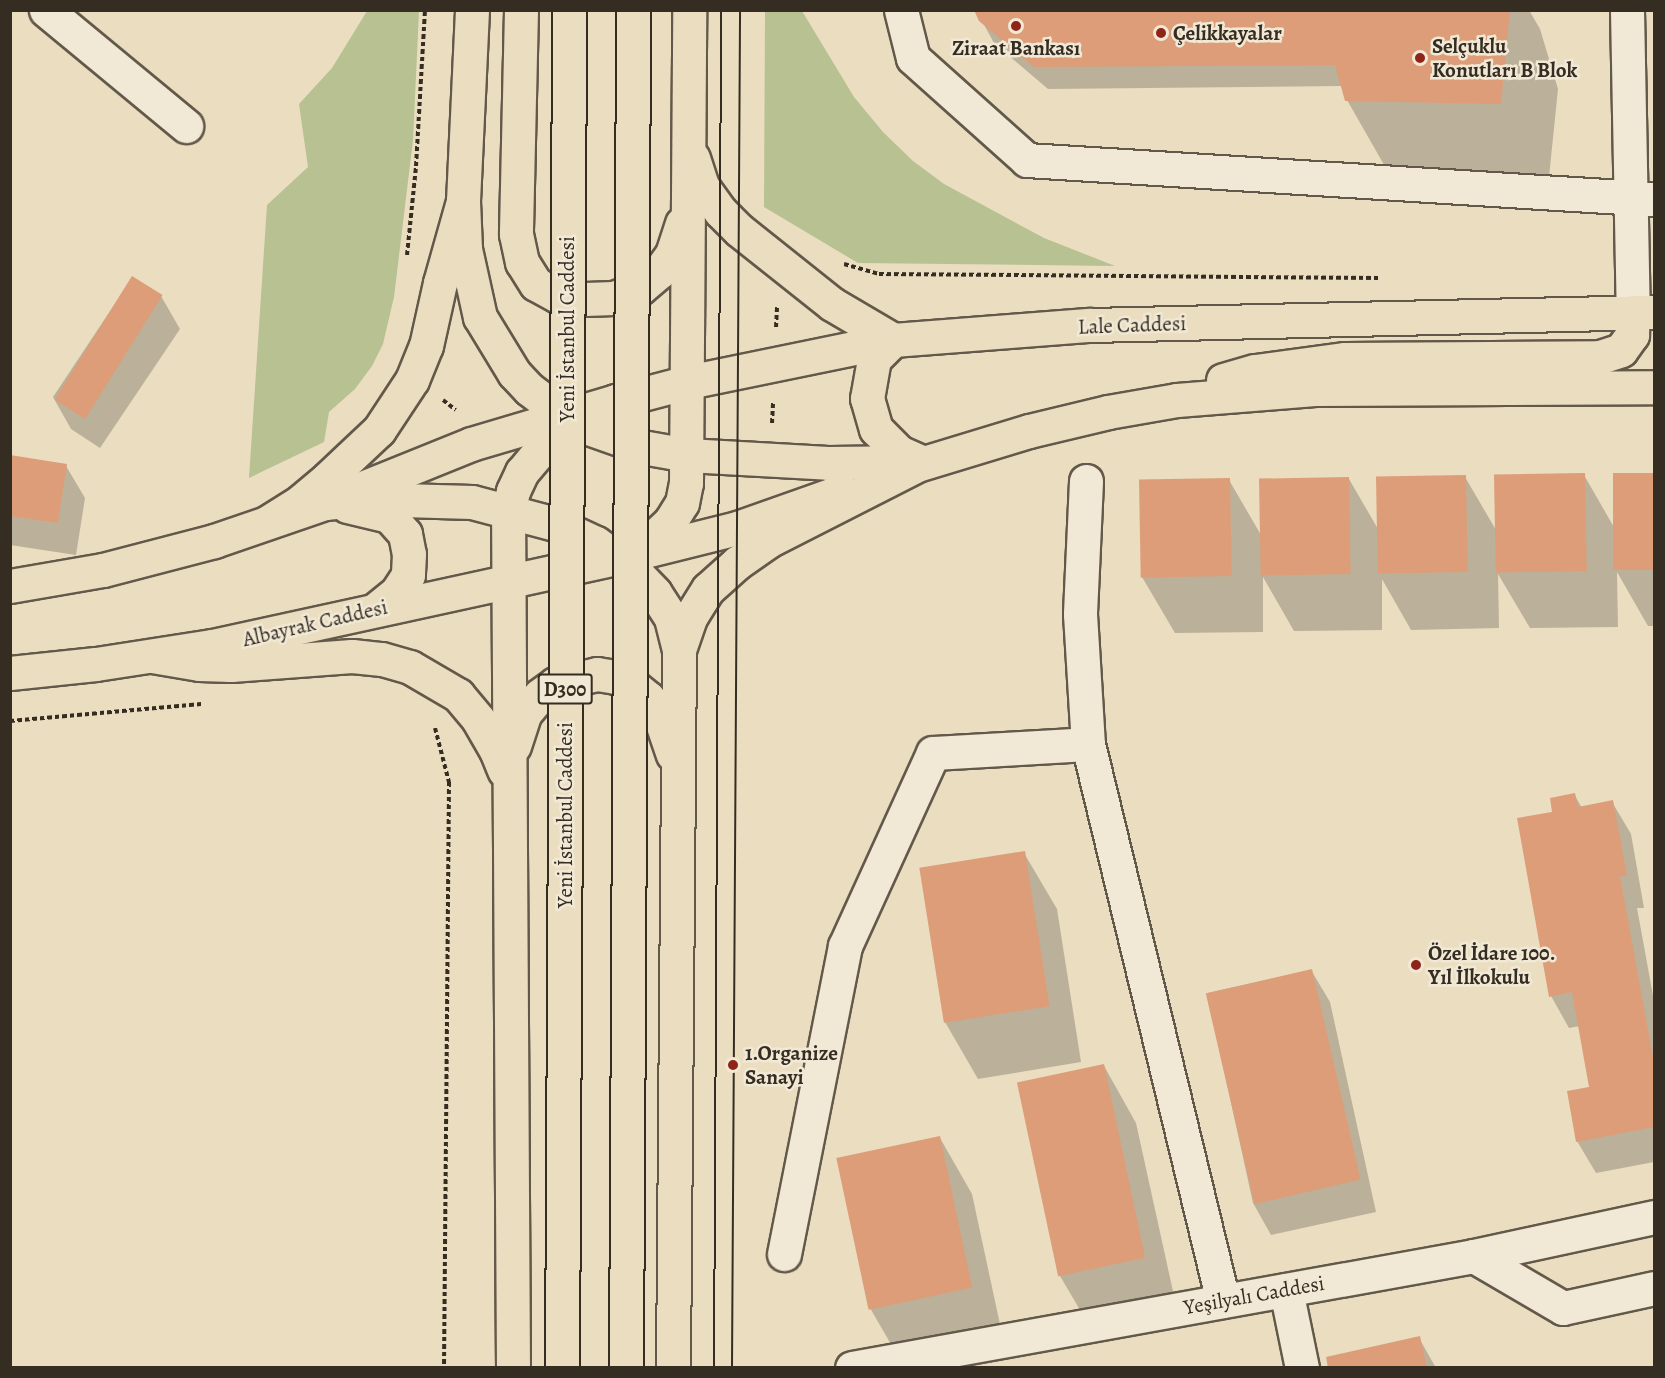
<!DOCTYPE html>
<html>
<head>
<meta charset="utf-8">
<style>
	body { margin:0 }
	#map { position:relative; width:1665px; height:1378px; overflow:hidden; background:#eaddc0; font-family:Alegreya,serif }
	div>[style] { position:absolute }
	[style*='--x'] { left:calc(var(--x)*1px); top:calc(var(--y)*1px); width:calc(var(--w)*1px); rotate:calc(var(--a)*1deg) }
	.green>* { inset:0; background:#b7c192 }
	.shadow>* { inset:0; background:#0003 }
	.building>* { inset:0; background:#dd9d78; transform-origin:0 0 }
	.path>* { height:4px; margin-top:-2px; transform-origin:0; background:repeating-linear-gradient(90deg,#362d22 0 4.5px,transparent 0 7.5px) }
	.roads { filter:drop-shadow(2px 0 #63594a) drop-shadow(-2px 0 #63594a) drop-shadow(0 2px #63594a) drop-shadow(0 -2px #63594a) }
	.minor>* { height:33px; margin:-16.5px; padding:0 16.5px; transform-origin:16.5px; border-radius:16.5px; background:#f1e9d6 }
	.major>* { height:33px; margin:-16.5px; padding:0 16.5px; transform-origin:16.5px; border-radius:16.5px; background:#eaddc0 }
	.highway>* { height:33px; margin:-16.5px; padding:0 16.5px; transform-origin:16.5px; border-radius:16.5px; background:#eaddc0 }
	.tram>* { height:1.5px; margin:-0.75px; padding:0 0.75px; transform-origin:0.75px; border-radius:0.75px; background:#362d22 }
	.bridges { filter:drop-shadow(2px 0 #362d22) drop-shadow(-2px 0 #362d22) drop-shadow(0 2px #362d22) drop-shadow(0 -2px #362d22) }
	.highway-bridge>* { height:33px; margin:-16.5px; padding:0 16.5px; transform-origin:16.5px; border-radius:16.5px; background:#eaddc0 }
	.dots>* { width:16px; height:16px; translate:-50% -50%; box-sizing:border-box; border:3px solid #f1e9d6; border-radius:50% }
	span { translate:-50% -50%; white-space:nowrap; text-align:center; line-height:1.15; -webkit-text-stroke:5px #f1e9d6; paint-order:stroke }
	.shield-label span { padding:2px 4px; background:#f1e9d6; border:2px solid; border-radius:4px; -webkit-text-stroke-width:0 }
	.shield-label { font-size:20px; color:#362d22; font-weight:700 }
	.poi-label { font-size:21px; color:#362d22; font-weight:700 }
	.left { translate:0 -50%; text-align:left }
	.street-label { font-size:21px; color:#362d22 }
	.frame { position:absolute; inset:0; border:12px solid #362d22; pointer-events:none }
</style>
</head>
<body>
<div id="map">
	<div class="green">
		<div style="clip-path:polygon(367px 11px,419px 11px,413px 140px,394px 297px,383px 344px,372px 366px,355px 389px,329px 412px,324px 442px,249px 478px,267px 205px,308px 167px,299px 104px,332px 68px)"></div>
		<div style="clip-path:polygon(765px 11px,802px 11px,854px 97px,883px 132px,913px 161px,944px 184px,1044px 238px,1115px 266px,858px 263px,764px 207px)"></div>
	</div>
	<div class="shadow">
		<div style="clip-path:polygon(976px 10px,1529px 10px,1540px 29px,1558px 89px,1548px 187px,1395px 184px,1347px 100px,1342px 86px,1048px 89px,994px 43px)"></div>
		<div style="clip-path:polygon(132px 278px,161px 296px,180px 329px,100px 448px,71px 429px,53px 397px)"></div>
		<div style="clip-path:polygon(10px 457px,66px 466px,85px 498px,76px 555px,10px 545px)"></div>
		<div style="clip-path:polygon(1654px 474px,1654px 626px,1648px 626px,1617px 572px,1618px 627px,1530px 628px,1498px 574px,1499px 628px,1411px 630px,1382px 579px,1382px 630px,1294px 631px,1263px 577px,1263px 632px,1175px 633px,1142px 577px,1229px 480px,1261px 535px,1349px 479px,1378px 529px,1465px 477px,1496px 530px,1584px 475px,1615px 529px,1615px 475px)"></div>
		<div style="clip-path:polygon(1574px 794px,1582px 808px,1612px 802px,1631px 834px,1644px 908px,1637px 908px,1654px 1001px,1654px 1162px,1596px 1173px,1577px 1141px,1591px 1088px,1580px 1026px,1569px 1028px,1551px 996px,1554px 813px)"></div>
		<div style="clip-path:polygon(1024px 853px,1057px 909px,1081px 1062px,978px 1079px,945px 1022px)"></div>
		<div style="clip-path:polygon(1311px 970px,1330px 1002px,1376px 1212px,1271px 1235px,1253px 1203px,1207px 993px)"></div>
		<div style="clip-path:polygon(1104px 1066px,1136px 1123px,1178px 1314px,1093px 1332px,1060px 1276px,1019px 1085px)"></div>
		<div style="clip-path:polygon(940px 1138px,972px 1194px,1004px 1343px,903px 1365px,870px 1308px)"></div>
		<div style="clip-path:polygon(1419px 1338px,1436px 1368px,1330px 1368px)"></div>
	</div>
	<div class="building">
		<div style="clip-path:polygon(974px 10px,1510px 10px,1501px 104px,1345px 101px,1335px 65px,1034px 67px,979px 21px)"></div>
		<div style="left:132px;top:276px;width:36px;height:146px;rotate:32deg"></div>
		<div style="clip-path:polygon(10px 455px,67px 464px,58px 523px,10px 516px)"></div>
		<div style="left:1585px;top:473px;width:98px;height:91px;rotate:89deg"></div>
		<div style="left:1613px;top:473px;width:41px;height:97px"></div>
		<div style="left:1466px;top:475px;width:97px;height:90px;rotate:89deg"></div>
		<div style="left:1349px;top:477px;width:97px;height:90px;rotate:89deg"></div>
		<div style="left:1230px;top:478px;width:98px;height:91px;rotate:89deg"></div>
		<div style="clip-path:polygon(1575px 793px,1578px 807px,1613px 800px,1627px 876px,1620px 876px,1654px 1063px,1654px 1127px,1576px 1142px,1567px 1091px,1589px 1087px,1572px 992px,1549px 997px,1517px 818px,1552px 812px,1550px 798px)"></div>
		<div style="left:1025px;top:851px;width:157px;height:107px;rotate:81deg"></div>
		<div style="left:1312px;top:969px;width:216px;height:109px;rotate:77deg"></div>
		<div style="left:1104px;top:1064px;width:198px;height:89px;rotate:78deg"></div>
		<div style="left:940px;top:1136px;width:155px;height:106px;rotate:78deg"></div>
		<div style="clip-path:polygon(1420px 1336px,1427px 1368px,1328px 1368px,1326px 1357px)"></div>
	</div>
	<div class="path">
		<div style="--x:407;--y:255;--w:89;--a:-84.2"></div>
		<div style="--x:416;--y:166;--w:156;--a:-86.7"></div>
		<div style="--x:844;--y:264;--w:36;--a:16"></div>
		<div style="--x:879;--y:274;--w:502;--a:0.46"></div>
		<div style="--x:776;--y:327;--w:20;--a:-87"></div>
		<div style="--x:443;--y:400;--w:16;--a:38"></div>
		<div style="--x:772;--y:423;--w:20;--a:-87"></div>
		<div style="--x:10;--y:721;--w:192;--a:-5.1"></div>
		<div style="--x:435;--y:728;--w:56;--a:75.5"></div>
		<div style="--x:449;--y:782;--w:586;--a:90.49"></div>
	</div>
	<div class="roads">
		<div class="minor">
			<div style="--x:46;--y:10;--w:182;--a:39.6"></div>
			<div style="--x:901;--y:10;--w:49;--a:76"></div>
			<div style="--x:913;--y:58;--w:153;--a:41.8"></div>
			<div style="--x:1027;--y:160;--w:628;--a:3.56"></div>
			<div style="--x:1627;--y:10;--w:302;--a:88.9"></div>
			<div style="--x:1086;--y:481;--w:133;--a:92.6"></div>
			<div style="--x:1080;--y:614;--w:130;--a:86.5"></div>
			<div style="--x:784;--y:1254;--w:314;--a:-78.8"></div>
			<div style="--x:845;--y:946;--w:212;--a:-65.5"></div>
			<div style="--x:933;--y:753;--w:155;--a:-3.3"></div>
			<div style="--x:1088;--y:744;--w:573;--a:76.38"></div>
			<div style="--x:1474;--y:1256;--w:103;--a:30.3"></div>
			<div style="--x:1563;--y:1308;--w:93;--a:-12.4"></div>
			<div style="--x:1286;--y:1290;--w:80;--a:78.4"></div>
			<div style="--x:852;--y:1368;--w:632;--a:-10.21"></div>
			<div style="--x:1474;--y:1256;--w:184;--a:-12.2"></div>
		</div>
		<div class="major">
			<div style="--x:893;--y:340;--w:27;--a:135"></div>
			<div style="--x:874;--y:359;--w:40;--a:100"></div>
			<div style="--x:867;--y:398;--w:32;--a:74"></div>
			<div style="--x:876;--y:429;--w:33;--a:45"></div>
			<div style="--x:899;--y:452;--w:24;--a:24"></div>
			<div style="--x:1223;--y:380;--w:33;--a:-16"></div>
			<div style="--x:1255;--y:371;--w:91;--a:-7.6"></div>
			<div style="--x:1345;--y:359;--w:255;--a:-0.4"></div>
			<div style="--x:1600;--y:357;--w:22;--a:-18"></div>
			<div style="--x:1621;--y:350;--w:19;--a:-54"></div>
			<div style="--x:1632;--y:335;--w:23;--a:-88"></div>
			<div style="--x:894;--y:472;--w:141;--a:-16.9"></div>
			<div style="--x:1029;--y:431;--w:81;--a:-13.5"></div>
			<div style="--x:1108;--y:412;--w:70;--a:-9.9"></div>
			<div style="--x:1177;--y:400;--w:138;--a:-4.6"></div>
			<div style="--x:1315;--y:389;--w:339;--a:-0.3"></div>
			<div style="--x:347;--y:506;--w:43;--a:13.4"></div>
			<div style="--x:389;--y:516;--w:24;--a:48"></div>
			<div style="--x:405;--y:534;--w:20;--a:79"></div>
			<div style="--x:409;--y:554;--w:21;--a:93"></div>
			<div style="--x:408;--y:575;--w:20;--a:123"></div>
			<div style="--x:397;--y:592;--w:27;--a:141"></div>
			<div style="--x:10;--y:586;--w:94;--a:-9.8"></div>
			<div style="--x:103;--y:570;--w:115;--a:-14.6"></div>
			<div style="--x:214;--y:541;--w:117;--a:-18.9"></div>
			<div style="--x:325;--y:503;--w:157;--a:-22"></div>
			<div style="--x:471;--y:444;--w:151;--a:-16.5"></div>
			<div style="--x:616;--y:401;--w:74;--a:-14.8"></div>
			<div style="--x:688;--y:382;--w:209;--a:-11.6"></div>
			<div style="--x:893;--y:340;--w:198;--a:-4.4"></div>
			<div style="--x:1090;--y:325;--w:564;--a:-1.32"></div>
			<div style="--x:10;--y:673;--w:86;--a:-6"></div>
			<div style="--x:96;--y:664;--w:117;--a:-8.8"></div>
			<div style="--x:212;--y:646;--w:414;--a:-12.3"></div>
			<div style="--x:617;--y:558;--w:124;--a:-14"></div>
			<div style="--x:737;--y:528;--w:111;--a:-19.4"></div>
		</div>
		<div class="highway">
			<div style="--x:521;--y:10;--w:224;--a:91.3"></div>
			<div style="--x:516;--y:234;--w:29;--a:78"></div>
			<div style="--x:522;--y:262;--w:26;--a:58"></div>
			<div style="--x:536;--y:284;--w:25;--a:29"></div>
			<div style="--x:558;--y:296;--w:27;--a:6"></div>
			<div style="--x:585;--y:299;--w:29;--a:-2"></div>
			<div style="--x:614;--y:298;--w:28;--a:-21"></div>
			<div style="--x:640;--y:288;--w:25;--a:-40"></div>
			<div style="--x:659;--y:272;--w:22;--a:-54"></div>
			<div style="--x:672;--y:254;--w:32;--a:-72"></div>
			<div style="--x:693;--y:158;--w:29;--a:72"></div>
			<div style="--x:702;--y:186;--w:31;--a:54"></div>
			<div style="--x:720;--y:211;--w:27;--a:45"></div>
			<div style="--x:739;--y:230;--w:119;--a:38.5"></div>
			<div style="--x:832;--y:304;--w:71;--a:30.5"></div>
			<div style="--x:463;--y:201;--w:48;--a:87.6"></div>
			<div style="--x:465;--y:249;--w:70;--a:77.6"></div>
			<div style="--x:480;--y:317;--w:66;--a:58.7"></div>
			<div style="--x:514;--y:373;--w:22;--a:47"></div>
			<div style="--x:529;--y:389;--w:56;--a:37.1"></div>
			<div style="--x:574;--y:423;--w:72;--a:19.4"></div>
			<div style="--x:642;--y:447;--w:46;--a:10.1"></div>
			<div style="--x:687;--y:455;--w:141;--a:3.2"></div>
			<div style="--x:828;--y:463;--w:93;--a:-0.6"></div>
			<div style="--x:325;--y:503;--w:41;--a:-5.6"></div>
			<div style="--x:366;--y:499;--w:106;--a:1.6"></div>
			<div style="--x:472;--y:502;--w:86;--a:14.8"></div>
			<div style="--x:555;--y:524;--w:45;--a:24.9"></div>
			<div style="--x:596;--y:543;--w:47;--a:36.4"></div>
			<div style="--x:634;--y:571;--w:30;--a:46"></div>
			<div style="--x:655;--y:593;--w:30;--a:57"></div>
			<div style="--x:671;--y:618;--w:33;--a:76"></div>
			<div style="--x:679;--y:650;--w:718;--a:90.48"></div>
			<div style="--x:268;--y:522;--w:39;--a:-32"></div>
			<div style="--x:301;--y:501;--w:35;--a:-40"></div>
			<div style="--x:328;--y:478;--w:70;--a:-43.3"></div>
			<div style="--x:379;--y:430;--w:60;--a:-56.6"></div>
			<div style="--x:412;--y:380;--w:37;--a:-68"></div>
			<div style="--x:426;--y:346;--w:65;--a:-77.5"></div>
			<div style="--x:440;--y:283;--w:85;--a:-74.3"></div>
			<div style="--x:463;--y:201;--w:191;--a:-87.3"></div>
			<div style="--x:617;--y:558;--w:44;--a:-30.1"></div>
			<div style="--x:655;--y:536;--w:21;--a:-43"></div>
			<div style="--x:670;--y:522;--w:22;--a:-58"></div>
			<div style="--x:682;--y:503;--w:20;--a:-79"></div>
			<div style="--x:686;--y:483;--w:473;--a:-89.6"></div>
			<div style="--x:679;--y:650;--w:36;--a:-71"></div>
			<div style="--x:691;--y:616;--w:32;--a:-58"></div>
			<div style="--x:708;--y:589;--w:39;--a:-42"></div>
			<div style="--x:737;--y:563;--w:38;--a:-35"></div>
			<div style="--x:768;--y:541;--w:163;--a:-27"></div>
			<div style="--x:152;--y:656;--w:48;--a:9.7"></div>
			<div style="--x:199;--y:664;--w:32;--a:2"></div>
			<div style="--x:231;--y:665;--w:121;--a:-4.3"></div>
			<div style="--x:352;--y:656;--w:30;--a:6"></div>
			<div style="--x:382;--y:659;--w:29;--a:16"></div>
			<div style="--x:410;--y:667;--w:56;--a:30.3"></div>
			<div style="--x:458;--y:695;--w:31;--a:50"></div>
			<div style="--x:478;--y:719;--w:36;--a:60"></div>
			<div style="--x:496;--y:750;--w:22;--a:68"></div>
			<div style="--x:514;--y:746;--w:35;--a:-72"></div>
			<div style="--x:525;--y:713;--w:23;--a:-50"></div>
			<div style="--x:540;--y:695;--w:19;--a:-36"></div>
			<div style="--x:555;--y:684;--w:43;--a:-13.4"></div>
			<div style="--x:597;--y:674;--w:19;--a:9"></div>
			<div style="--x:616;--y:677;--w:18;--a:27"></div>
			<div style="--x:632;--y:685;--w:21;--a:39"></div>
			<div style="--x:648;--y:698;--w:26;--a:59"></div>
			<div style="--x:661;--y:720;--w:36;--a:71"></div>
			<div style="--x:513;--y:1368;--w:858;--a:-90.33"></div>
			<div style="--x:508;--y:510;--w:20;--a:-75"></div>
			<div style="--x:513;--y:491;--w:21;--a:-65"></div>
			<div style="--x:522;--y:472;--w:23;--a:-50"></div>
			<div style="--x:537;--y:454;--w:48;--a:-40"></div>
			<div style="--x:574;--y:423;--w:47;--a:-27.6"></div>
		</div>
	</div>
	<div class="tram">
		<div style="--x:714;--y:1368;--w:1358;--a:-89.7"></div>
		<div style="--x:732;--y:1368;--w:1358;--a:-89.66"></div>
	</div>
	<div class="bridges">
		<div class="highway-bridge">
			<div style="--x:562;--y:1368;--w:1358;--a:-89.7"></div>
			<div style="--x:626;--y:1368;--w:1358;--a:-89.7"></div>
		</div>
	</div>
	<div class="dots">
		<div style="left:1016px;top:26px;background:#8f2418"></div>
		<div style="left:1161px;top:33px;background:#8f2418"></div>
		<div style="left:1420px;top:58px;background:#8f2418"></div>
		<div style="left:1416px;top:965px;background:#8f2418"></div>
		<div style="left:733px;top:1065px;background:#8f2418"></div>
	</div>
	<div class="shield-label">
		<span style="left:565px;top:689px">D300</span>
	</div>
	<div class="poi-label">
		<span class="left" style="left:1173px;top:33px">Çelikkayalar</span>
		<span class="left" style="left:1432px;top:58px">Selçuklu<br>Konutları B Blok</span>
		<span style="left:1016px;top:48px">Ziraat Bankası</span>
		<span class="left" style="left:1428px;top:965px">Özel İdare 100.<br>Yıl İlkokulu</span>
		<span class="left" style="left:745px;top:1065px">1.Organize<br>Sanayi</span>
	</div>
	<div class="street-label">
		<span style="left:1132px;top:325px;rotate:-2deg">Lale Caddesi</span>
		<span style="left:567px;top:329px;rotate:-90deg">Yeni İstanbul Caddesi</span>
		<span style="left:315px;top:623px;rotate:-13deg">Albayrak Caddesi</span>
		<span style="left:565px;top:815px;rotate:-90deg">Yeni İstanbul Caddesi</span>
		<span style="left:1254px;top:1295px;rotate:-10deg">Yeşilyalı Caddesi</span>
	</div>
	<div class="frame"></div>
</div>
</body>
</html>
